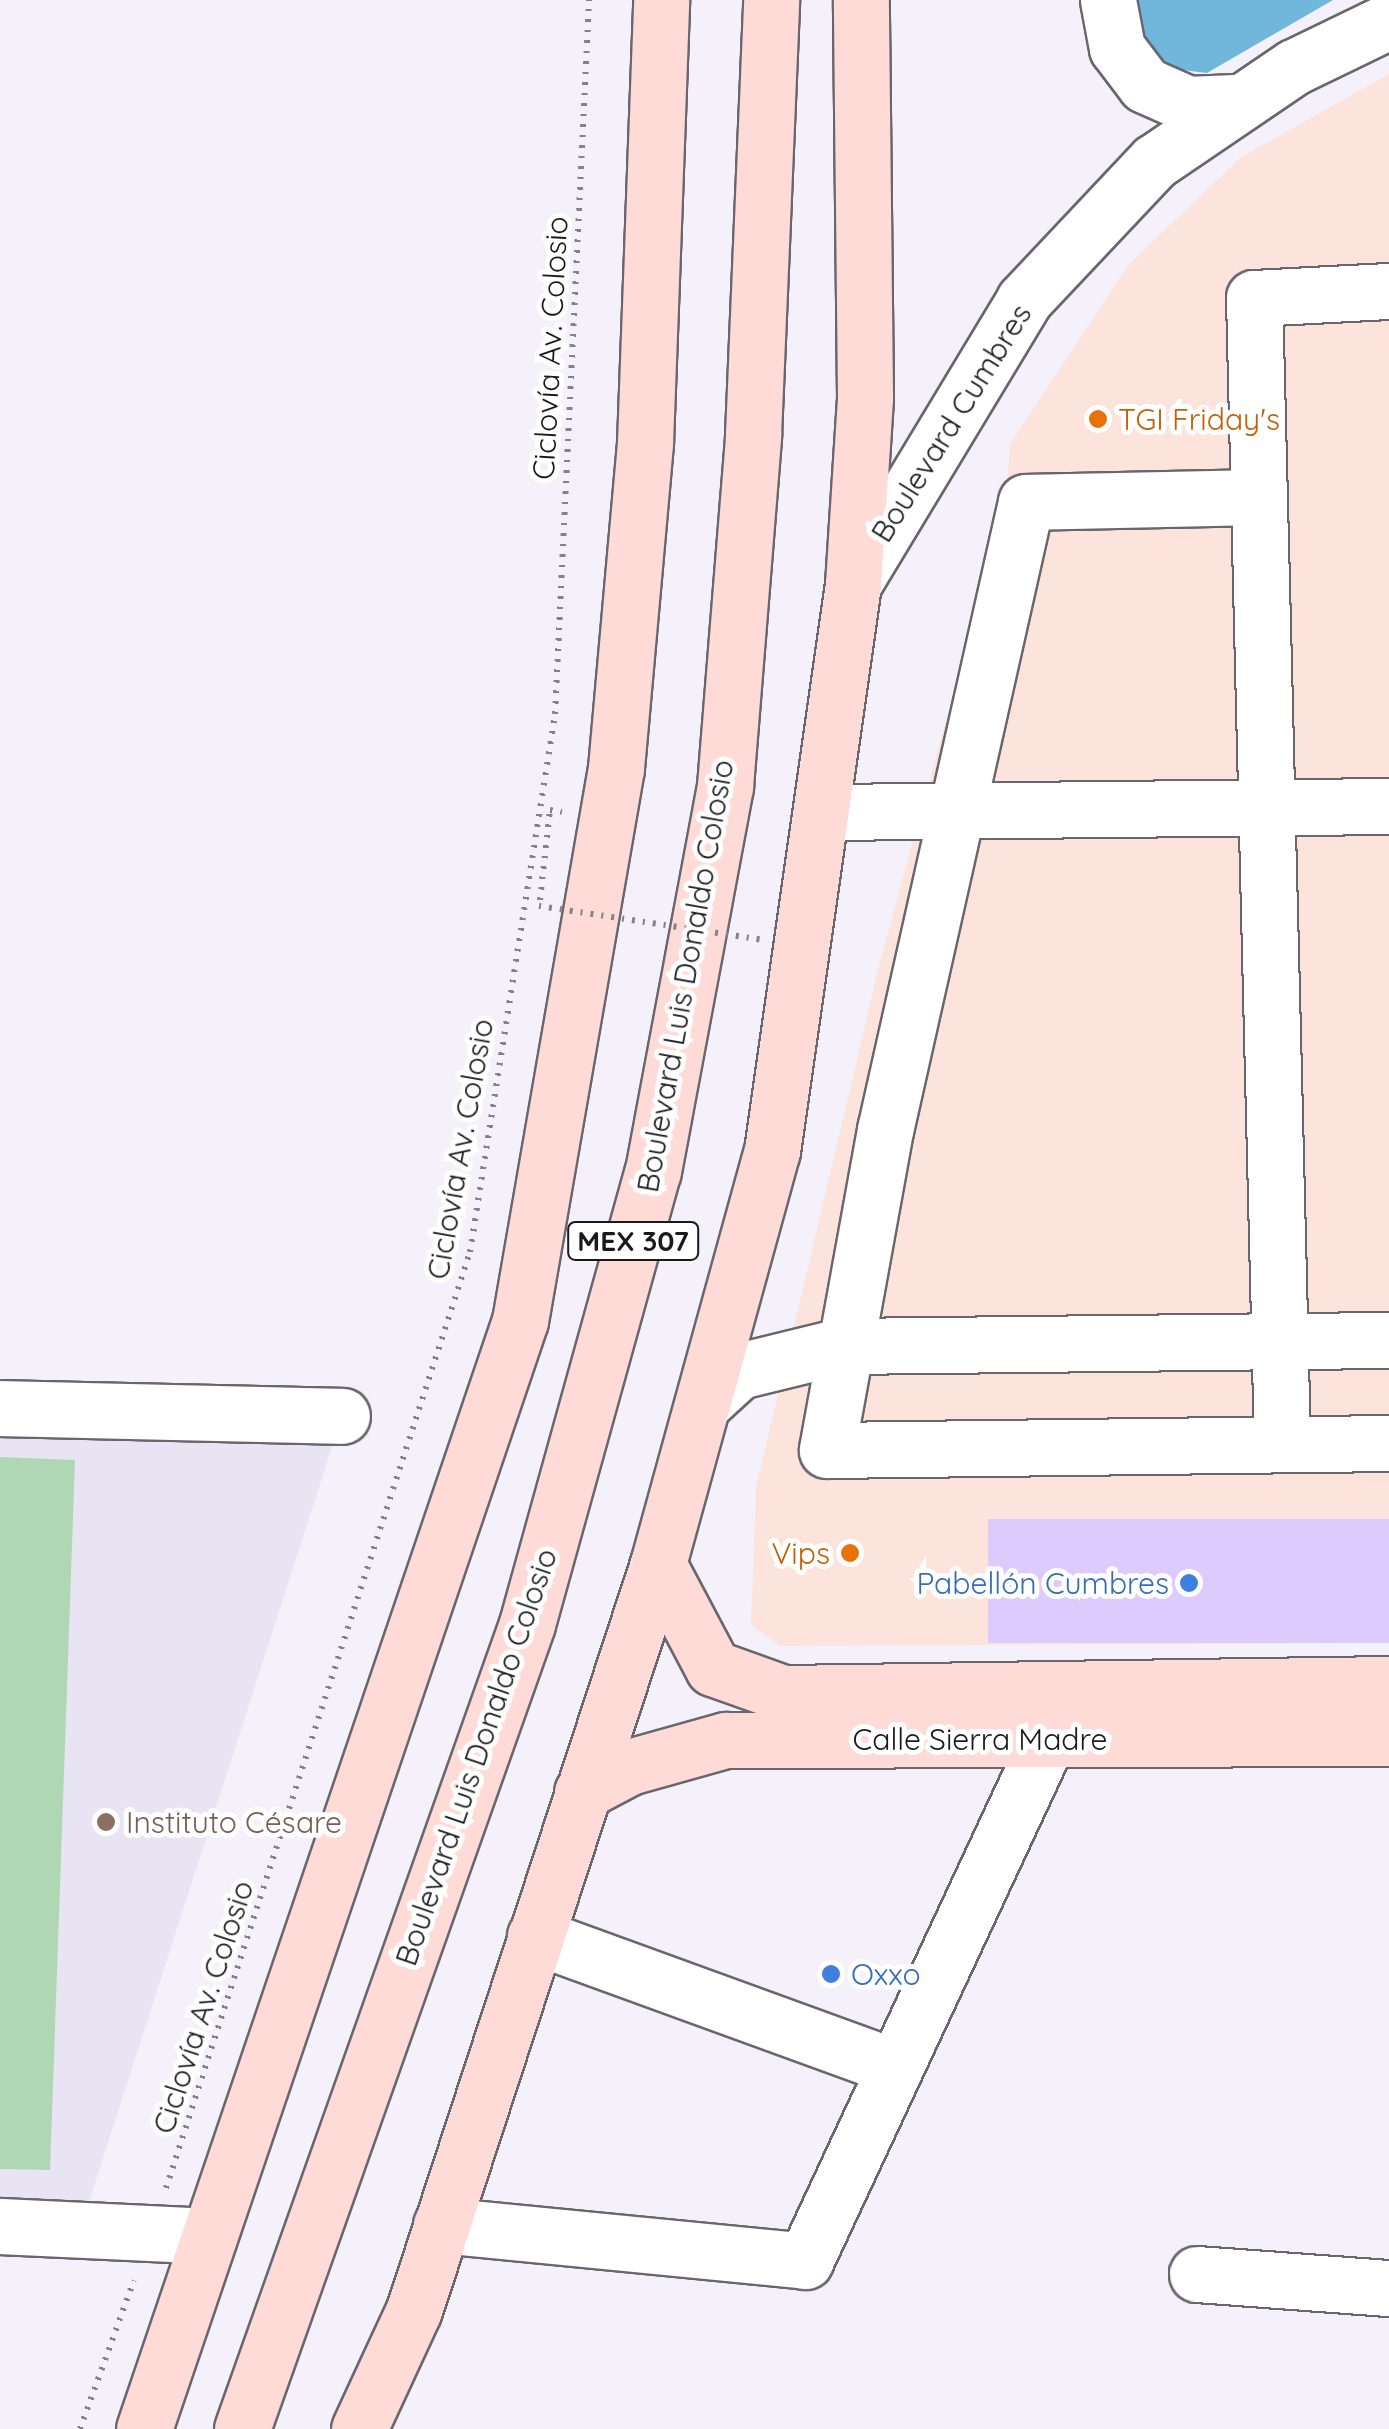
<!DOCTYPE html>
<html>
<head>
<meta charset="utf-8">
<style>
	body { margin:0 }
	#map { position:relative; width:1389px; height:2429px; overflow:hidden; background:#f4f1fa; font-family:Quicksand,sans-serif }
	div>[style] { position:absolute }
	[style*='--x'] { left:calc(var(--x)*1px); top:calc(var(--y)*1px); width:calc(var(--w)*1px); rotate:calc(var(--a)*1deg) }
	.commercial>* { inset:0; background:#fce3db }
	.built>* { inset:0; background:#e9e4f4 }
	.green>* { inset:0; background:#b0d7b4 }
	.water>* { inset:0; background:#71b7db }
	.building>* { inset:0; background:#ddcbfd; transform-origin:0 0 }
	.path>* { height:6px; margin-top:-3px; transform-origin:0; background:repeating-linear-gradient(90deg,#848288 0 2.5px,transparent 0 10.5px) }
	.roads { filter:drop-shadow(2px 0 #69666e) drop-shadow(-2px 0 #69666e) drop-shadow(0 2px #69666e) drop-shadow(0 -2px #69666e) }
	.minor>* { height:55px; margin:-27.5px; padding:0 27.5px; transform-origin:27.5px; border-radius:27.5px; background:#fff }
	.major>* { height:55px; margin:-27.5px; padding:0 27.5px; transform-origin:27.5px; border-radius:27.5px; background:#fedbd7 }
	.path-bridge>* { height:6px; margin-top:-3px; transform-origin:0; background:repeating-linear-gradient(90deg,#848288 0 2.5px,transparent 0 10.5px) }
	.dots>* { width:28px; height:28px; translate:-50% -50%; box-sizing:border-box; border:5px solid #fff; border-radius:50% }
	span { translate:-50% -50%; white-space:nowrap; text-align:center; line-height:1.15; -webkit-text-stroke:10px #fff; paint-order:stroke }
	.shield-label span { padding:2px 8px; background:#fff; border:2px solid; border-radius:8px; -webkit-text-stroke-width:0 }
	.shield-label { font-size:28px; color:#1a191c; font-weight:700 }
	.street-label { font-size:30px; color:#1a191c }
	.food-label { font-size:30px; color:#c56008 }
	.left { translate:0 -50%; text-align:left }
	.right { translate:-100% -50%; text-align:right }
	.shop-label { font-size:30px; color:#366cbe }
	.education-label { font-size:30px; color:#785e54 }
</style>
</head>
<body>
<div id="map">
	<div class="commercial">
		<div style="clip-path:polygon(1389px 74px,1389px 1643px,780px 1646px,751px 1625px,756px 1487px,880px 962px,1006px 501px,1010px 444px,1129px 264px,1240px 158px)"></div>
	</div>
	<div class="built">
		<div style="clip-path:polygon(0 1383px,342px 1416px,80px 2230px,0 2229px)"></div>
	</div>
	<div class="green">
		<div style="clip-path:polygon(0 1457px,75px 1460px,50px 2170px,0 2169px)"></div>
	</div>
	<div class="water">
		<div style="clip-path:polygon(1138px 0,1333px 0,1207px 73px,1166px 68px,1138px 33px)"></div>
	</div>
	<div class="building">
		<div style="left:1389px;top:1519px;width:124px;height:401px;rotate:90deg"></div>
	</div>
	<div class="path">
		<div style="--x:540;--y:900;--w:91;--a:-83.7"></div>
		<div style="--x:550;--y:810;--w:12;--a:9"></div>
		<div style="--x:166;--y:2188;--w:984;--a:-72.01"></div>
		<div style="--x:470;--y:1252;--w:545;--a:-81.02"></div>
		<div style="--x:555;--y:714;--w:715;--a:-87.27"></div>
		<div style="--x:80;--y:2429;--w:158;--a:-70.1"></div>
	</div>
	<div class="roads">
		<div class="minor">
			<div style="--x:1108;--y:0;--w:49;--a:79.4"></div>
			<div style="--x:1117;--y:48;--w:46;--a:52.9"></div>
			<div style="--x:1145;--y:85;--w:47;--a:23.8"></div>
			<div style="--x:1188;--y:104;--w:47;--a:-2.4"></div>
			<div style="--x:1257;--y:497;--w:231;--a:178.8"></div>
			<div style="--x:1026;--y:502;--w:644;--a:102.65"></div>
			<div style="--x:885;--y:1130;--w:325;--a:100.3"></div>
			<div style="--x:827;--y:1450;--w:562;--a:-0.71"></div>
			<div style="--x:853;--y:584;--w:332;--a:-58.9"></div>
			<div style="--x:1024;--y:300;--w:190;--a:-46.7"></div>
			<div style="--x:1154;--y:162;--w:169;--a:-34.2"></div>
			<div style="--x:1294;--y:67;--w:106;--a:-25.8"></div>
			<div style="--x:827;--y:812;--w:562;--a:-0.61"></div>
			<div style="--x:704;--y:1403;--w:47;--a:-42.4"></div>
			<div style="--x:739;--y:1371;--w:105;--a:-13.8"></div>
			<div style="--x:841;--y:1346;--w:548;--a:-0.63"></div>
			<div style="--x:0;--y:1408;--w:342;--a:1.3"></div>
			<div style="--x:1282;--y:1443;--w:1145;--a:-91.4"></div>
			<div style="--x:1254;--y:298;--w:135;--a:-3"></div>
			<div style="--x:535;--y:1936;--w:383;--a:20"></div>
			<div style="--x:441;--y:2225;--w:366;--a:5.6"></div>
			<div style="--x:805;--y:2261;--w:576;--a:-65.04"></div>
			<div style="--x:0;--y:2226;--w:209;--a:2.7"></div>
			<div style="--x:1197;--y:2274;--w:193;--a:4.2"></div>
		</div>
		<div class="major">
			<div style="--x:658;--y:1564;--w:118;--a:62.1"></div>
			<div style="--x:713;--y:1668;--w:74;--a:19.7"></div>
			<div style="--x:783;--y:1693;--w:606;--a:-0.85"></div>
			<div style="--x:582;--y:1792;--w:53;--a:-28"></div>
			<div style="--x:629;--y:1767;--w:101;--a:-15.6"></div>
			<div style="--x:726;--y:1740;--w:663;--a:-0.17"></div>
			<div style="--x:144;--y:2429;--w:1170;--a:-71.26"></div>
			<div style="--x:520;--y:1321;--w:561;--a:-80.15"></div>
			<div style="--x:616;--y:768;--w:326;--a:-84.9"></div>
			<div style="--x:645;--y:443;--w:443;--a:-87.9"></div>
			<div style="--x:242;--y:2429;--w:854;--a:-70.5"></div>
			<div style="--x:527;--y:1624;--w:470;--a:-74.5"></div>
			<div style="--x:653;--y:1171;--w:392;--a:-79.4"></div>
			<div style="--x:725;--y:786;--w:352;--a:-85.4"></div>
			<div style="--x:753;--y:435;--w:435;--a:-87.6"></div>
			<div style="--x:359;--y:2429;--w:131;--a:-65.2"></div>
			<div style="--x:414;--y:2310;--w:785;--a:-71.89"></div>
			<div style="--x:658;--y:1564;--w:428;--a:-74.6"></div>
			<div style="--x:772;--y:1151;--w:573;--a:-81.87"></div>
			<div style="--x:853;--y:584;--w:187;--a:-86.3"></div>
			<div style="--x:865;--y:397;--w:397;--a:-90.6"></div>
		</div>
	</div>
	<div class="path-bridge">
		<div style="--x:539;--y:906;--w:229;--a:8.6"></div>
	</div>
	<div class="dots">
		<div style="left:1098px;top:419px;background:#e8710a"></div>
		<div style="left:850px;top:1553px;background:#e8710a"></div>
		<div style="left:1189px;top:1583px;background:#3f7fe0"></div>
		<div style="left:106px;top:1822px;background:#8d6e63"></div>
		<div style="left:831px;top:1974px;background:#3f7fe0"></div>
	</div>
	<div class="shield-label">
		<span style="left:633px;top:1241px">MEX 307</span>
	</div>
	<div class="street-label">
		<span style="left:550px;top:348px;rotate:-87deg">Ciclovía Av. Colosio</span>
		<span style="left:951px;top:423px;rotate:-58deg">Boulevard Cumbres</span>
		<span style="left:685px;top:976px;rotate:-80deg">Boulevard Luis Donaldo Colosio</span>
		<span style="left:460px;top:1149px;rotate:-80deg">Ciclovía Av. Colosio</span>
		<span style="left:980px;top:1739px">Calle Sierra Madre</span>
		<span style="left:476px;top:1757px;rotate:-71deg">Boulevard Luis Donaldo Colosio</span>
		<span style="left:203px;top:2007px;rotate:-72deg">Ciclovía Av. Colosio</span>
	</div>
	<div class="food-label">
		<span class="left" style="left:1118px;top:419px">TGI Friday's</span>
		<span class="right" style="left:830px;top:1553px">Vips</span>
	</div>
	<div class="shop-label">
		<span class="right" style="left:1169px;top:1583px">Pabellón Cumbres</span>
		<span class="left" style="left:851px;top:1974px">Oxxo</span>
	</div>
	<div class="education-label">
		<span class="left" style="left:126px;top:1822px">Instituto Césare</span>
	</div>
</div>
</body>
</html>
